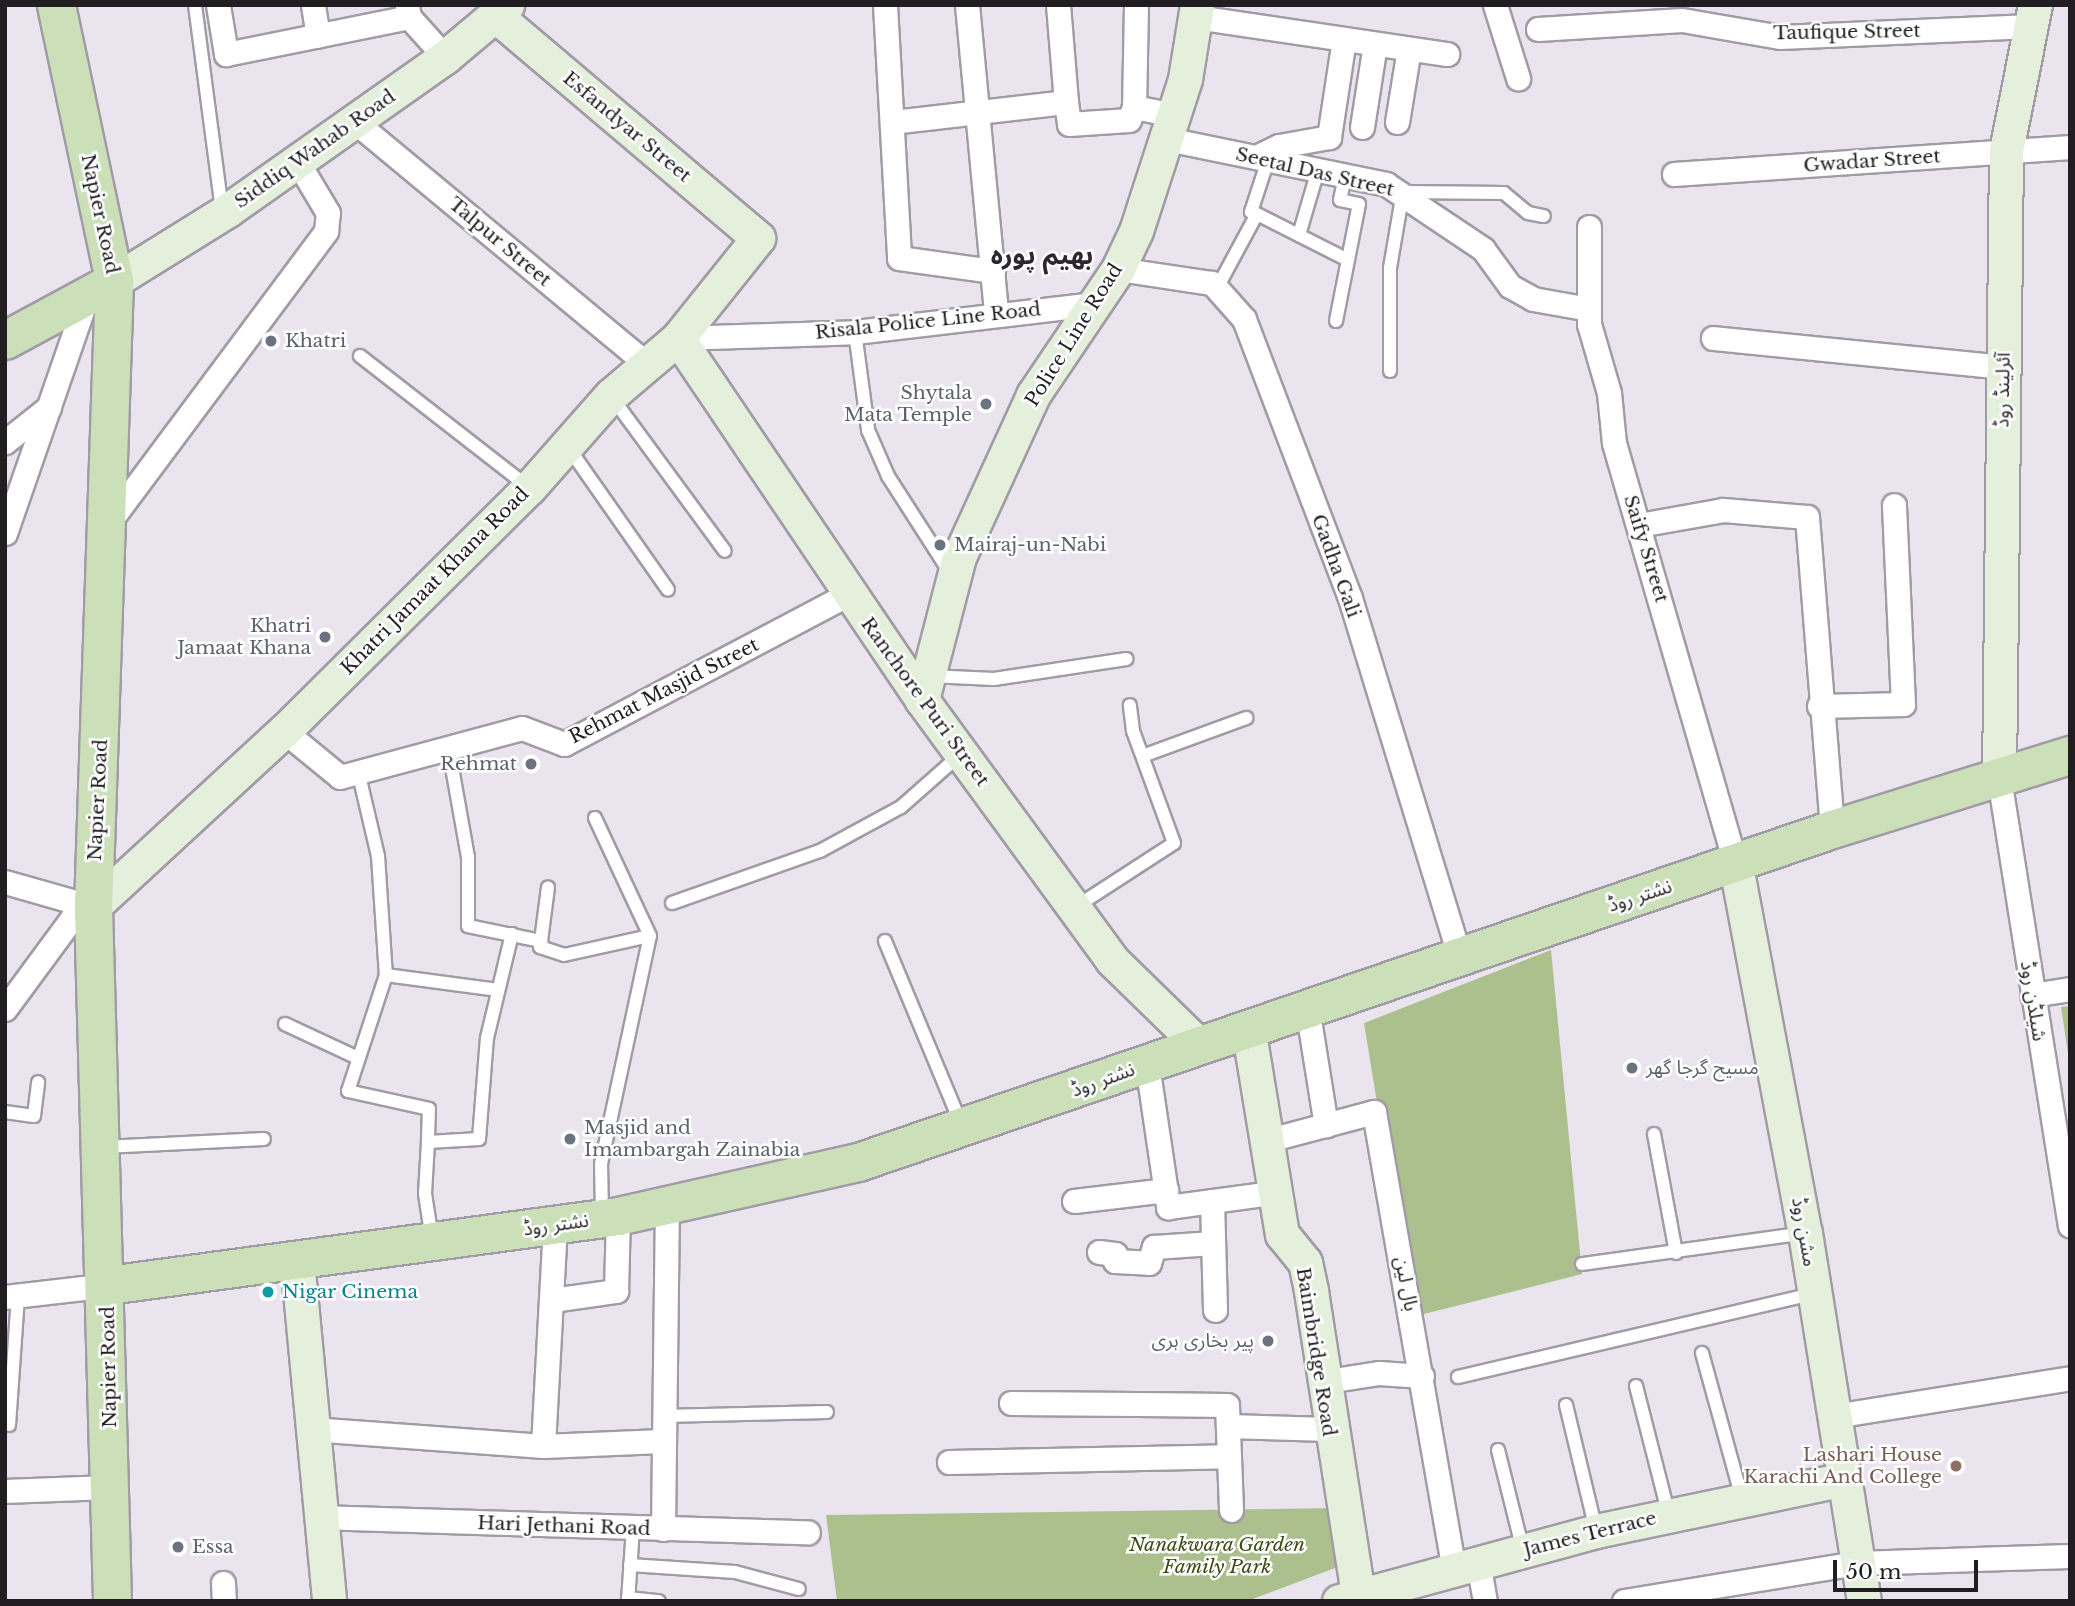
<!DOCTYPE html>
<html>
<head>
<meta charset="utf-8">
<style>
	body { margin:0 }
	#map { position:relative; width:2075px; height:1606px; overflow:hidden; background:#e9e4ee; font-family:"Libre Baskerville","Noto Sans Arabic",serif }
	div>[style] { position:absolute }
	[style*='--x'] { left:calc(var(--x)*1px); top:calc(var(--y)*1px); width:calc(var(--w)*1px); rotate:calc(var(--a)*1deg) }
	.green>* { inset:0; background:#acc08d }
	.roads { filter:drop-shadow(2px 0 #a19ba5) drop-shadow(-2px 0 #a19ba5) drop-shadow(0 2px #a19ba5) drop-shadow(0 -2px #a19ba5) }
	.lane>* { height:12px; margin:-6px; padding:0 6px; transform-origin:6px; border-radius:6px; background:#fff }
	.street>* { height:23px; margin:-11.5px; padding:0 11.5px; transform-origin:11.5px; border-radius:11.5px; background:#fff }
	.secondary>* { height:33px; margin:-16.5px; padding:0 16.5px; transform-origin:16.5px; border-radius:16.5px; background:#e5f0dc }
	.primary>* { height:37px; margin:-18.5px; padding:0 18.5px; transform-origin:18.5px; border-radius:18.5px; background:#cbe0b9 }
	.dots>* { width:19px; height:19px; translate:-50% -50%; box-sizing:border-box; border:4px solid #fff; border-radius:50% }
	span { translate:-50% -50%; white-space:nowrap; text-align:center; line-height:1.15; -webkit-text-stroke:5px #fff; paint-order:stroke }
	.street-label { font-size:19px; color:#201e21 }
	.worship-label { font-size:19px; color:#5b616d }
	.left { translate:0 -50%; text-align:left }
	.right { translate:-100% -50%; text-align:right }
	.culture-label { font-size:19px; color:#0d838f }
	.education-label { font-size:19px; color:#785e54 }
	.park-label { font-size:19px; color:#3a4b15; font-style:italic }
	.district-label { font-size:26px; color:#2c272f; font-weight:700 }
	.frame { position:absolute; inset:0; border:7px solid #201e21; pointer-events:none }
	.scale { position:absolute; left:1833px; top:1560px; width:145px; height:32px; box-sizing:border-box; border:4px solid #201e21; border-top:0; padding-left:9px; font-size:21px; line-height:24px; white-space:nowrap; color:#201e21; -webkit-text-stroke:5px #fff; paint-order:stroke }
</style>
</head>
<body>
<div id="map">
	<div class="green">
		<div style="clip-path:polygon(1551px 950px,1582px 1274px,1412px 1317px,1364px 1023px)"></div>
		<div style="clip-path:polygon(2070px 1006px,2070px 1066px,2061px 1007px)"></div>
		<div style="clip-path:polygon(1341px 1508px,1351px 1562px,1247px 1601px,837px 1601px,826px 1515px)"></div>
	</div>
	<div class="roads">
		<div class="lane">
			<div style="--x:195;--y:5;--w:207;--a:82.5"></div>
			<div style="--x:1256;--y:215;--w:6;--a:-149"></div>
			<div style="--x:1251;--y:212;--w:55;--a:-71.9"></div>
			<div style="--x:1299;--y:235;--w:68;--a:-73.7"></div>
			<div style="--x:1216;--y:290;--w:86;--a:-61.7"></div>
			<div style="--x:1257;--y:214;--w:100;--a:26.8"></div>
			<div style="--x:1336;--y:321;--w:119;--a:-78.9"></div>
			<div style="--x:1359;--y:204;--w:19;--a:-168"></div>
			<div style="--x:1340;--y:200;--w:25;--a:-78"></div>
			<div style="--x:855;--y:332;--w:99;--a:82.4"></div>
			<div style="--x:868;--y:430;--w:50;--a:66.5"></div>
			<div style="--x:888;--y:476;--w:113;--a:57.3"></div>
			<div style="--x:360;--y:356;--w:213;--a:37.9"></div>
			<div style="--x:1390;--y:371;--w:103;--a:-90"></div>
			<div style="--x:1390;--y:268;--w:77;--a:-80.3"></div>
			<div style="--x:1403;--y:192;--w:101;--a:0.6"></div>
			<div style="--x:1504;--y:193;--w:31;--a:40"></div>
			<div style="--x:1528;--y:213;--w:16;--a:11"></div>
			<div style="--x:611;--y:396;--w:192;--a:53.7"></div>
			<div style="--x:568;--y:447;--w:174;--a:55"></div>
			<div style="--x:929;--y:676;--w:65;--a:2.6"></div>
			<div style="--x:994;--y:679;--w:134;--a:-8.6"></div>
			<div style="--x:448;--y:745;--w:114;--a:79.9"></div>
			<div style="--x:468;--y:857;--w:69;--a:90"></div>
			<div style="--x:468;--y:926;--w:75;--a:11.6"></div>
			<div style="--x:541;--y:941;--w:6;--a:99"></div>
			<div style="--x:540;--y:947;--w:25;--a:18"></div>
			<div style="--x:564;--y:955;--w:88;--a:-12.5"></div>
			<div style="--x:1145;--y:755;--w:108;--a:-20.1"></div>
			<div style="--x:358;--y:771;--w:87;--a:76.8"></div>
			<div style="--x:378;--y:856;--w:119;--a:86.2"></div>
			<div style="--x:386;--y:975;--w:122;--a:108.1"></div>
			<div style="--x:348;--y:1091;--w:83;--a:12.5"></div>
			<div style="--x:429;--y:1109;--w:33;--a:92"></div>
			<div style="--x:595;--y:818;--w:130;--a:65"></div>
			<div style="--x:672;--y:903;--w:157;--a:-19.4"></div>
			<div style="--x:820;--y:851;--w:92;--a:-28.5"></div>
			<div style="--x:901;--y:807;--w:80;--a:-41.5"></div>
			<div style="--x:1074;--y:908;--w:119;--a:-33"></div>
			<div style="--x:1174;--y:843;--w:119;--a:-110.1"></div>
			<div style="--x:1133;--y:731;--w:26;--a:-97"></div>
			<div style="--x:541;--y:941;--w:54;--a:-82.6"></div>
			<div style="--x:885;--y:941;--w:198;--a:67.4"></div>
			<div style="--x:386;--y:975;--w:113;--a:7.6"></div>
			<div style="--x:285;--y:1024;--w:81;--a:25"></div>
			<div style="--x:5;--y:1112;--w:29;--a:8"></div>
			<div style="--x:34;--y:1116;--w:34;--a:-83"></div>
			<div style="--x:1654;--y:1134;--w:121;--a:79.5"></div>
			<div style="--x:104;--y:1147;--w:160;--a:-2.9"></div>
			<div style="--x:602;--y:1214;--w:50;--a:-91.1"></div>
			<div style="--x:601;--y:1164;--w:233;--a:-77.9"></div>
			<div style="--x:432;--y:1239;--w:46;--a:-98.8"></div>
			<div style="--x:425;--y:1194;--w:52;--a:-86.7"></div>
			<div style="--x:428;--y:1142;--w:51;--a:-3.4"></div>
			<div style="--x:479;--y:1139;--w:101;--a:-85.5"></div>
			<div style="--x:487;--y:1038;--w:107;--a:-76.5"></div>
			<div style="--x:1582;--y:1264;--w:225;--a:-7.9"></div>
			<div style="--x:1702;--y:1353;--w:150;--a:74.6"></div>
			<div style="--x:1458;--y:1377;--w:364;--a:-13.2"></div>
			<div style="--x:1636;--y:1386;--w:133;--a:75.7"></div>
			<div style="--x:1566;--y:1405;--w:129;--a:76.5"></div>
			<div style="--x:663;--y:1416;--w:164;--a:-1.4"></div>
			<div style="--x:9;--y:1425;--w:128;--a:-86"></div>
			<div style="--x:1498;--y:1450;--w:103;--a:76"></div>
			<div style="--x:630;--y:1565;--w:105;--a:3.8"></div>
			<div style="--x:735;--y:1572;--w:66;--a:14.9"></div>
			<div style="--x:628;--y:1598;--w:31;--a:6"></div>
			<div style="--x:628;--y:1601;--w:73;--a:-86.1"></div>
		</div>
		<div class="street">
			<div style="--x:218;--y:5;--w:50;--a:80.7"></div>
			<div style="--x:226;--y:54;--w:187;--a:-11.4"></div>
			<div style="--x:313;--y:5;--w:31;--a:81"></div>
			<div style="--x:407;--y:5;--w:12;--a:81"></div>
			<div style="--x:409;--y:17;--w:54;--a:48"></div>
			<div style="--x:885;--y:5;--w:253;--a:86.8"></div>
			<div style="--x:899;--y:258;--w:95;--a:7.9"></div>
			<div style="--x:967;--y:5;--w:310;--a:84.6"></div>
			<div style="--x:1136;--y:5;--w:102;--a:91.1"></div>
			<div style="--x:1134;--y:107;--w:41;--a:11.3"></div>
			<div style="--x:1495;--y:5;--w:77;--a:72.5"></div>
			<div style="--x:1196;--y:17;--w:254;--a:8.4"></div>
			<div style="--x:1538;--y:29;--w:144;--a:-3.6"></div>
			<div style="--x:1682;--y:20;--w:99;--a:9.8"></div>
			<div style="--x:1780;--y:37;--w:251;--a:-2.5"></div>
			<div style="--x:1066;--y:102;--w:22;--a:82"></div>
			<div style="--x:1069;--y:124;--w:60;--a:-3.8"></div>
			<div style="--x:1129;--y:120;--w:14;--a:-69"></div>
			<div style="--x:354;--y:121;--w:379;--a:39.7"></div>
			<div style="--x:892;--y:122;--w:175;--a:-6.6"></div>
			<div style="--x:1066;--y:102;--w:97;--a:-94.7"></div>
			<div style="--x:1397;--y:122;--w:74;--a:-80.7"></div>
			<div style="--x:1362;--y:127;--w:84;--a:-81.1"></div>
			<div style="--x:1167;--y:139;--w:224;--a:11.6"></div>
			<div style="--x:1386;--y:184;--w:117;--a:33.8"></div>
			<div style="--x:1483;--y:249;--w:46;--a:53.9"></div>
			<div style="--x:1510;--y:286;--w:26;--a:29"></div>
			<div style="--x:1533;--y:299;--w:57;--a:10.1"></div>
			<div style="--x:1256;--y:157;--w:25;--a:-26"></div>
			<div style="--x:1279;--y:146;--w:51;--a:-10.2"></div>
			<div style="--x:1329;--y:137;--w:99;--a:-81.3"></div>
			<div style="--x:1674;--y:174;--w:397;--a:-3.9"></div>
			<div style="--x:1589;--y:227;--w:97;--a:90"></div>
			<div style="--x:1589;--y:324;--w:72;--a:73.8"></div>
			<div style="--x:1609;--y:393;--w:50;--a:84.3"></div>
			<div style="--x:1614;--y:443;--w:440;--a:73.9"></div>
			<div style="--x:1118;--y:269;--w:95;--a:8.5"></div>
			<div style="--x:1212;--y:283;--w:48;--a:48.4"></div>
			<div style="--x:1244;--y:319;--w:298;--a:69.2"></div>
			<div style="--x:1350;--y:598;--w:372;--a:73"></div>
			<div style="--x:678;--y:338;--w:177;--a:-1.9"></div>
			<div style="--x:855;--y:332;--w:241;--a:-6.7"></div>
			<div style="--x:1713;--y:338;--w:291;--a:5.7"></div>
			<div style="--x:5;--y:442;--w:56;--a:-38.5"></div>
			<div style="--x:110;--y:521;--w:362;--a:-53.3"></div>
			<div style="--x:326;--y:231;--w:18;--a:-84"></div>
			<div style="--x:328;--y:213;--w:61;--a:-120.8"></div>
			<div style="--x:1639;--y:525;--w:85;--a:-10.1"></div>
			<div style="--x:1723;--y:510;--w:84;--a:4.8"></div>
			<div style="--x:1807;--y:517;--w:313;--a:85.4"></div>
			<div style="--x:5;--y:533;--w:251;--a:-70.9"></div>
			<div style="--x:1819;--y:706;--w:84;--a:-1.4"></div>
			<div style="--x:1903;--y:704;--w:199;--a:-92.6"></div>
			<div style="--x:284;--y:731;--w:72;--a:39.4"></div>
			<div style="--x:340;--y:777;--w:188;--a:-15.1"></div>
			<div style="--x:522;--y:728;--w:45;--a:20.9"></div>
			<div style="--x:564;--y:744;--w:321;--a:-27.8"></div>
			<div style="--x:1999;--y:778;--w:453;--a:81"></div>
			<div style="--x:5;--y:882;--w:91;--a:15.9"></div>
			<div style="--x:2032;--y:995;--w:38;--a:-9"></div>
			<div style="--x:1307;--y:1007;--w:120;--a:80.9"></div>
			<div style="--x:5;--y:1009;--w:113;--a:-53.6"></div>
			<div style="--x:72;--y:918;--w:24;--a:-28"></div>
			<div style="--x:1147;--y:1064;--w:145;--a:81.6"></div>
			<div style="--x:1168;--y:1207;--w:105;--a:-7.7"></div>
			<div style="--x:1265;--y:1141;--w:113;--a:-14.9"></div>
			<div style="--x:1374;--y:1112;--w:464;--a:80.1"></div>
			<div style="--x:1074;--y:1201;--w:93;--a:-6.8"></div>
			<div style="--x:1212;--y:1201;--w:109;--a:88.4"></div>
			<div style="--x:1099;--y:1252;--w:16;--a:7"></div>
			<div style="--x:1115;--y:1254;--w:7;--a:90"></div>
			<div style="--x:1115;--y:1261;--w:34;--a:3"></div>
			<div style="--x:1149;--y:1263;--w:17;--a:-73"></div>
			<div style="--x:1154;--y:1247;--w:59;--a:-3.9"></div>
			<div style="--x:5;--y:1297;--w:104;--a:-6.6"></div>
			<div style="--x:552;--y:1300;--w:65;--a:-8"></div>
			<div style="--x:616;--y:1291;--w:75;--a:-88.5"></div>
			<div style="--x:1321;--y:1382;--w:59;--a:-8.8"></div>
			<div style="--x:1379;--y:1373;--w:43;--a:4"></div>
			<div style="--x:1011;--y:1403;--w:216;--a:0.5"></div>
			<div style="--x:1227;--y:1405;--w:105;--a:87.8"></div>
			<div style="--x:1834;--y:1416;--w:239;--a:-9.1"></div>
			<div style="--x:1228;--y:1426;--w:100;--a:1.7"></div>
			<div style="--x:311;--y:1429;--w:233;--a:4.2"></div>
			<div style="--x:543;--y:1446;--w:119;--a:-2.4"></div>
			<div style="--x:543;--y:1446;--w:221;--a:-86.9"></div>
			<div style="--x:949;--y:1462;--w:280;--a:-1.2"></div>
			<div style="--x:5;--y:1491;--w:106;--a:-2.2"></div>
			<div style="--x:321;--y:1517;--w:487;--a:1.8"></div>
			<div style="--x:663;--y:1529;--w:324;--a:-89.3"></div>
			<div style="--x:1478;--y:1562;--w:40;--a:80"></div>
			<div style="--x:223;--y:1583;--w:18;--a:87"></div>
			<div style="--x:1624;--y:1601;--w:236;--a:-9.3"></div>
			<div style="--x:1857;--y:1563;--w:213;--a:-1.9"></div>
		</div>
		<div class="secondary">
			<div style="--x:114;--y:281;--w:134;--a:-31.9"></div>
			<div style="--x:228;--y:210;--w:266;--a:-35.2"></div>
			<div style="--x:445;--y:57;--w:81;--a:-40"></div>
			<div style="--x:678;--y:338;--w:437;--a:56"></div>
			<div style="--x:922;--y:700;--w:322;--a:53.8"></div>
			<div style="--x:1112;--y:960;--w:122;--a:44.3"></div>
			<div style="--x:922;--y:700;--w:148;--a:-75.5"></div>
			<div style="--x:959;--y:557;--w:178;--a:-65.4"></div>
			<div style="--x:1033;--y:395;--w:152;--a:-56"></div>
			<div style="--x:1118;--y:269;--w:42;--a:-64.7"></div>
			<div style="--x:1136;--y:231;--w:160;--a:-72.1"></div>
			<div style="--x:1185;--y:79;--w:75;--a:-80.8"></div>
			<div style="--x:1999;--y:778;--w:627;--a:-89.36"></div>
			<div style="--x:2006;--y:151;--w:149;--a:-78.8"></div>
			<div style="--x:1736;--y:866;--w:373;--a:79.4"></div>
			<div style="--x:1805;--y:1233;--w:373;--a:80.9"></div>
			<div style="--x:93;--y:907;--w:260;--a:-42.7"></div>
			<div style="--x:284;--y:731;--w:345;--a:-44.8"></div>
			<div style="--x:529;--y:488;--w:124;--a:-48.6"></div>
			<div style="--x:611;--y:395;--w:88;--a:-40.4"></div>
			<div style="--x:678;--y:338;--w:128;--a:-51.3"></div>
			<div style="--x:758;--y:238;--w:345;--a:-139.7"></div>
			<div style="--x:1248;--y:1027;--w:210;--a:80.7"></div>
			<div style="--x:1282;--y:1234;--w:36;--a:51"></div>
			<div style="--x:1305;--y:1262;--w:30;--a:78"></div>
			<div style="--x:1311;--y:1291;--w:314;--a:81.2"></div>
			<div style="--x:297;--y:1260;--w:342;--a:84.6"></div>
			<div style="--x:1339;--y:1601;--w:266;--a:-15.2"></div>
			<div style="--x:1596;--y:1531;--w:253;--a:-11.8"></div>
		</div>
		<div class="primary">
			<div style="--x:56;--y:5;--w:282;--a:78.1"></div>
			<div style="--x:114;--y:281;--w:626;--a:91.92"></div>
			<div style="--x:93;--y:907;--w:694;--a:88.43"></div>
			<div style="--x:5;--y:340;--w:124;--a:-28.4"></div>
			<div style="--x:108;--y:1285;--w:515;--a:-7.7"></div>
			<div style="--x:618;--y:1216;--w:246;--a:-12.7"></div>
			<div style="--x:858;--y:1162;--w:1029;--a:-18.87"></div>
			<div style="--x:1832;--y:829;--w:249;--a:-17.3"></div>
		</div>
	</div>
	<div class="dots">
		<div style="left:271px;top:341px;background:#6b7280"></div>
		<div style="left:986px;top:404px;background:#6b7280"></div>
		<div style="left:940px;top:545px;background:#6b7280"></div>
		<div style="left:325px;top:637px;background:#6b7280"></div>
		<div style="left:531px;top:764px;background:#6b7280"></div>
		<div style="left:1632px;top:1068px;background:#6b7280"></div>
		<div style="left:570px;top:1139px;background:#6b7280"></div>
		<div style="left:268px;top:1292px;background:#0f9aa8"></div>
		<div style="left:1268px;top:1341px;background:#6b7280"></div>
		<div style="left:1956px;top:1466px;background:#8d6e63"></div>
		<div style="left:178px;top:1547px;background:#6b7280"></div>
	</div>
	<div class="street-label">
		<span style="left:1847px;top:32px;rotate:-1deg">Taufique Street</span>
		<span style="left:627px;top:127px;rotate:40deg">Esfandyar Street</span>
		<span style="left:315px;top:149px;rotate:-35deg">Siddiq Wahab Road</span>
		<span style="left:1872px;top:161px;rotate:-4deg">Gwadar Street</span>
		<span style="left:1315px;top:172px;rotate:13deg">Seetal Das Street</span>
		<span style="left:100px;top:214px;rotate:78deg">Napier Road</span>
		<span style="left:500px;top:242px;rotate:40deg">Talpur Street</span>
		<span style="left:928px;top:321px;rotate:-6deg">Risala Police Line Road</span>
		<span style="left:1074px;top:335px;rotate:-58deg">Police Line Road</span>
		<span style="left:2003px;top:390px;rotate:-89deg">آئرلینڈ روڈ</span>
		<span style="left:1646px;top:549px;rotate:73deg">Saify Street</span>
		<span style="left:1336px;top:566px;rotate:70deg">Gadha Gali</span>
		<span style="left:435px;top:581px;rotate:-45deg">Khatri Jamaat Khana Road</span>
		<span style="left:664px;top:691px;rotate:-27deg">Rehmat Masjid Street</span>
		<span style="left:925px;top:702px;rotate:54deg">Ranchore Puri Street</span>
		<span style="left:98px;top:800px;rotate:-87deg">Napier Road</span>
		<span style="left:1640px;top:896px;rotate:-18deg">نشتر روڈ</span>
		<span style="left:2033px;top:1001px;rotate:81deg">شیلڈن روڈ</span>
		<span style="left:1103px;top:1080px;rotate:-20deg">نشتر روڈ</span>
		<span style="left:556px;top:1225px;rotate:-8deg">نشتر روڈ</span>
		<span style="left:1804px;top:1232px;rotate:80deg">مشن روڈ</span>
		<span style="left:1406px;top:1284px;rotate:79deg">بال لین</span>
		<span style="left:1316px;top:1352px;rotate:81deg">Baimbridge Road</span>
		<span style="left:109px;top:1367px;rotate:-91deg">Napier Road</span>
		<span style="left:564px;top:1526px;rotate:2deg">Hari Jethani Road</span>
		<span style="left:1590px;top:1534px;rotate:-14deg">James Terrace</span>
	</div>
	<div class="worship-label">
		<span class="left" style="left:285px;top:341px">Khatri</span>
		<span class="right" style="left:972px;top:404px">Shytala<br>Mata Temple</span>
		<span class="left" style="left:954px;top:545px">Mairaj-un-Nabi</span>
		<span class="right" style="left:311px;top:637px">Khatri<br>Jamaat Khana</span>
		<span class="right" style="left:517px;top:764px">Rehmat</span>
		<span class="left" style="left:1646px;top:1068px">مسیح گرجا گھر</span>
		<span class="left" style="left:584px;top:1139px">Masjid and<br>Imambargah Zainabia</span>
		<span class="right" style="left:1254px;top:1341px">پیر بخاری ہری</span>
		<span class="left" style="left:192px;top:1547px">Essa</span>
	</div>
	<div class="culture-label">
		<span class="left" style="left:282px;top:1292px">Nigar Cinema</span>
	</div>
	<div class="education-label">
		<span class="right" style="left:1942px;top:1466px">Lashari House<br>Karachi And College</span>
	</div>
	<div class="park-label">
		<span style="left:1217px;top:1556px">Nanakwara Garden<br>Family Park</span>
	</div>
	<div class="district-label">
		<span style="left:1042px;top:256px">بھیم پورہ</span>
	</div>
	<div class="frame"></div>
	<div class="scale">50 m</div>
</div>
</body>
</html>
